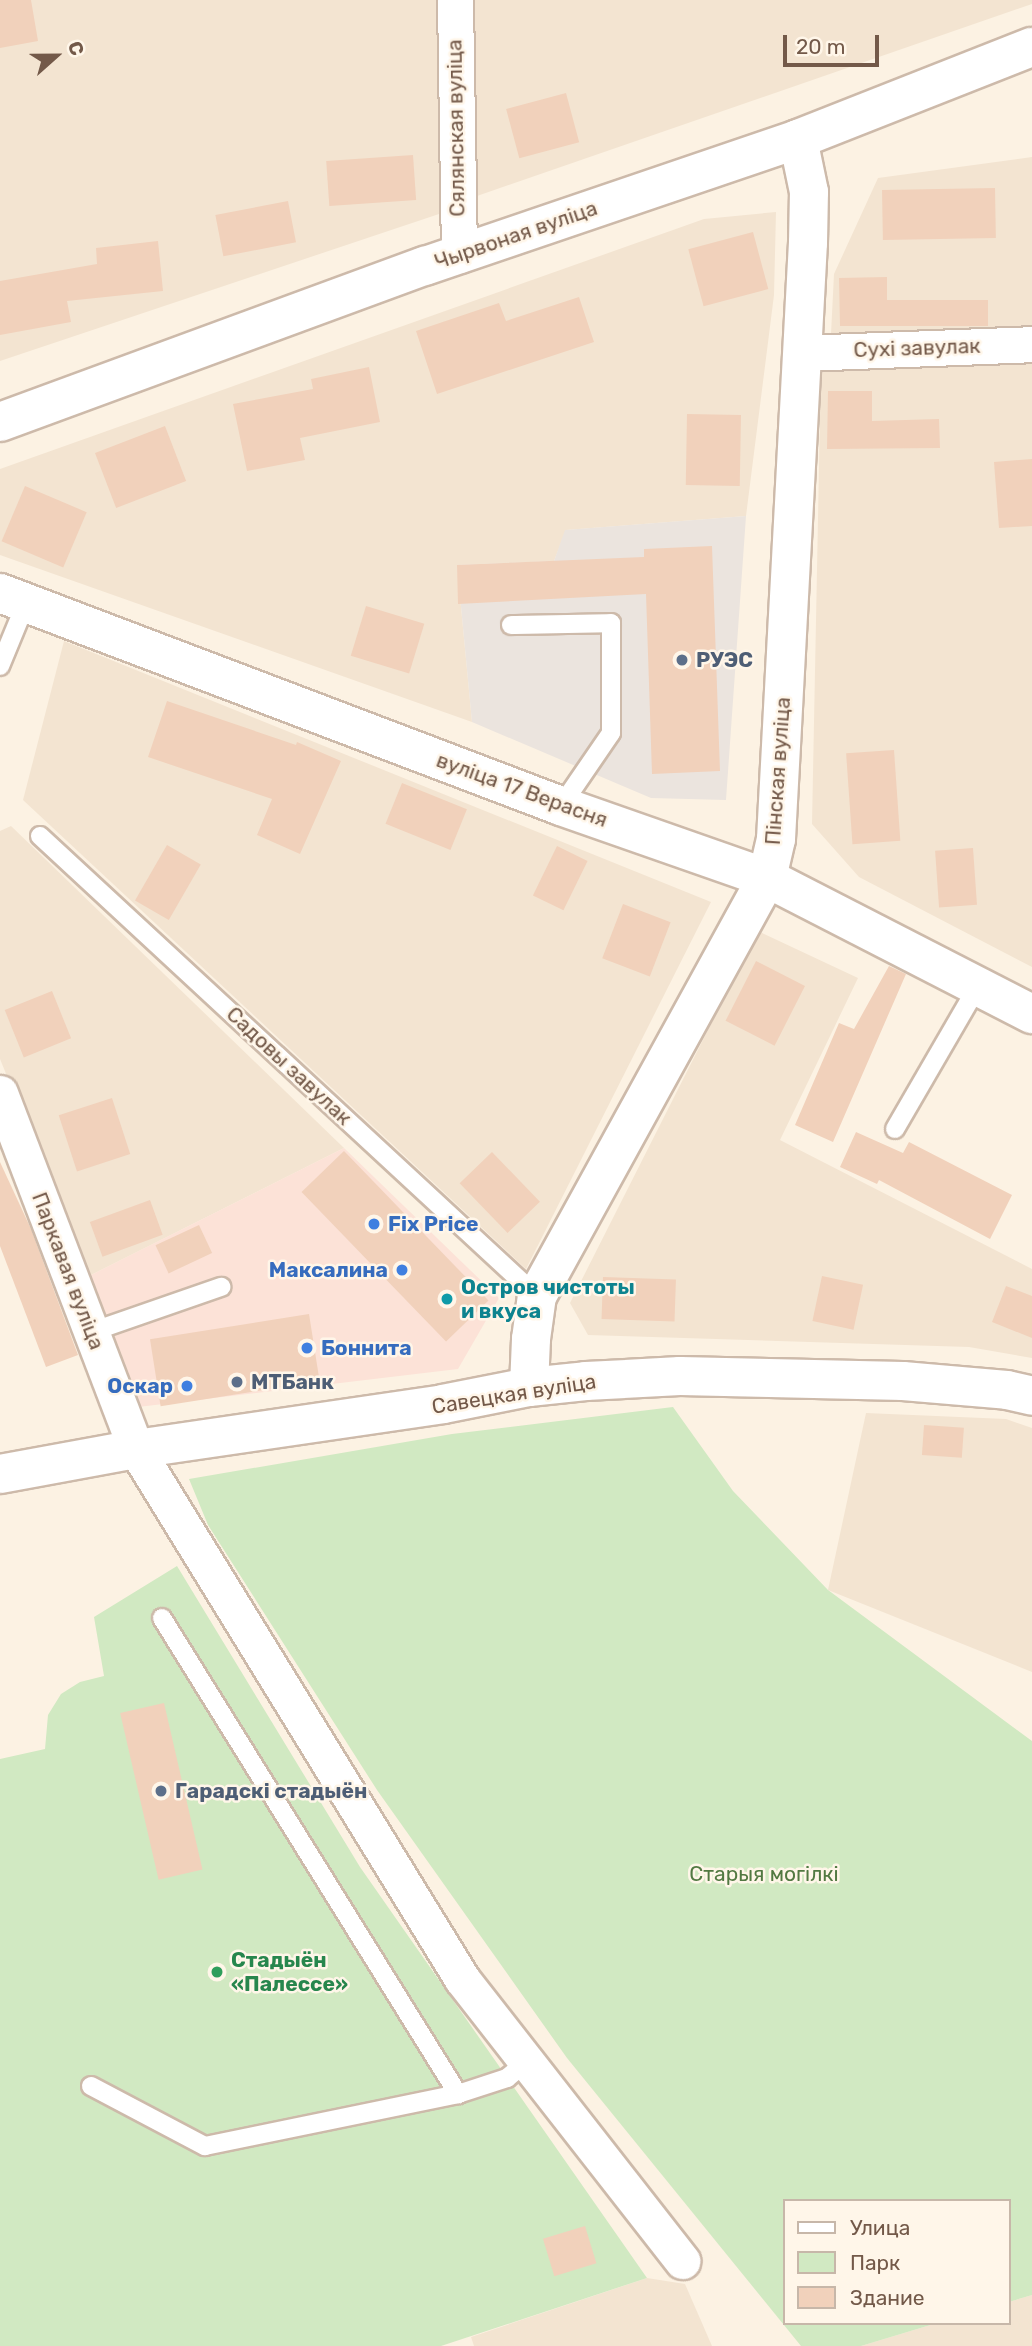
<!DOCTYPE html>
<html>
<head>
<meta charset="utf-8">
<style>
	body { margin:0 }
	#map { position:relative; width:1032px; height:2346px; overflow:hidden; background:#fcf2e3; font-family:Rubik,sans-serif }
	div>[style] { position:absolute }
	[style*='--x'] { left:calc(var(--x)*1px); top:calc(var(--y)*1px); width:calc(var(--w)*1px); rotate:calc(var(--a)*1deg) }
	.residential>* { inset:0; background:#f3e4d1 }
	.commercial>* { inset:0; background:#fce2d7 }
	.industrial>* { inset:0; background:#ebe4de }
	.green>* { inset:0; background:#d1e9c2 }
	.building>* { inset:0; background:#f1d1bb; transform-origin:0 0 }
	.roads { filter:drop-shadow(2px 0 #cdbaaa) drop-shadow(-2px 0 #cdbaaa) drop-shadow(0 2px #cdbaaa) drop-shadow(0 -2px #cdbaaa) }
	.lane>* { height:18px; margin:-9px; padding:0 9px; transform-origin:9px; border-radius:9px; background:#fff }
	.street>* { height:35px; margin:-17.5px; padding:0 17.5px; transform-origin:17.5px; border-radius:17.5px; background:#fff }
	.secondary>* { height:38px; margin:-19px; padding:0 19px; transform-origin:19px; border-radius:19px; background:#fff }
	.dots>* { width:19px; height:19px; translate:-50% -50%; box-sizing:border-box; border:4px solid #fff6e9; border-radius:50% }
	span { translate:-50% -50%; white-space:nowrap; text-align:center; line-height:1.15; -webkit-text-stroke:5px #fff6e9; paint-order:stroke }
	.street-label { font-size:21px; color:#735949 }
	.service-label { font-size:21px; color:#4e5e75; font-weight:700 }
	.left { translate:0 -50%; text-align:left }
	.shop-label { font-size:21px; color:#366cbe; font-weight:700 }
	.right { translate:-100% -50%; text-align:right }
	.culture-label { font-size:21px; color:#0d838f; font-weight:700 }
	.park-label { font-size:21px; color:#527942 }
	.leisure-label { font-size:21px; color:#27864d; font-weight:700 }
	.legend { position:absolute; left:783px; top:2199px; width:228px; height:126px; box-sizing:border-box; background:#fff6e9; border:2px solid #c7b7a9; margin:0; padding:9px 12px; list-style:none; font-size:21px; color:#735949 }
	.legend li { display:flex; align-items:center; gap:14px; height:35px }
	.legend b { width:35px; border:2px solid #c7b7a9 }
	.north { position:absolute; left:21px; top:21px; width:70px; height:70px; -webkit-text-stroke:5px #fff6e9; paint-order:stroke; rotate:69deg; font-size:19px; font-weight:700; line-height:28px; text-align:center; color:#735949 }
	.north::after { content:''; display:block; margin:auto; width:24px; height:32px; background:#735949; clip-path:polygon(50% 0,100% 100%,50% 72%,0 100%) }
	.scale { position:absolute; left:783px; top:35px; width:96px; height:32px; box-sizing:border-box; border:4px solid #735949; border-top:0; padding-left:9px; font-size:21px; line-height:24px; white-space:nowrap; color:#735949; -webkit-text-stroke:5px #fff6e9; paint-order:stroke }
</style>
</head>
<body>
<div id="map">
	<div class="residential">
		<div style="clip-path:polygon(0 0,440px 0,442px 213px,0 361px)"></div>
		<div style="clip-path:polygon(474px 0,1032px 0,1032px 4px,477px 196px)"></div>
		<div style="clip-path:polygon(1032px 157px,1032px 332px,831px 334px,834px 274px,878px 178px)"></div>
		<div style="clip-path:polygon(776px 212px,774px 295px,746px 516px,566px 530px,554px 561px,457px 565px,472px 722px,0 555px,0 469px,704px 219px)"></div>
		<div style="clip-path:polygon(1032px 355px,1032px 967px,859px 877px,812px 824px,821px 366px)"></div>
		<div style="clip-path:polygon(64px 641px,711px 902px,526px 1269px,23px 800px)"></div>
		<div style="clip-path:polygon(11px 826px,344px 1148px,89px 1276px,0 1059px,0 831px)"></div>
		<div style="clip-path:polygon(758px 931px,858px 978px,780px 1140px,1032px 1269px,1032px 1358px,969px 1347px,588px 1335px,570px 1303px)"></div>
		<div style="clip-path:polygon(866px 1413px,1006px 1419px,1032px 1428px,1032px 1672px,828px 1590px)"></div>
		<div style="clip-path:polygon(647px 2278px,685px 2284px,712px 2346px,474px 2346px,471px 2337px)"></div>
		<div style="clip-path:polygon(1032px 2295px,1032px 2346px,861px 2346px,937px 2323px,1009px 2323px,1009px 2302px)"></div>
	</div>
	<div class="commercial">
		<div style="clip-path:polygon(344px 1148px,499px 1298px,458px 1369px,138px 1407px,89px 1276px)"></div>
	</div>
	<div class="industrial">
		<div style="clip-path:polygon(746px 516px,726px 800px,651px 798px,472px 722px,457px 565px,554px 561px,565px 530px)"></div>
	</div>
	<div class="green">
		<div style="clip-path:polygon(673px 1407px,733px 1491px,828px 1590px,1032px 1741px,1032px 2295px,1009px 2302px,1009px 2201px,785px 2201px,785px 2323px,937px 2323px,861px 2346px,801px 2346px,567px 2058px,377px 1790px,208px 1525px,189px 1479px,452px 1434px)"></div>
		<div style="clip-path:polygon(177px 1566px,360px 1867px,647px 2278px,441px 2346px,0 2346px,0 1759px,45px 1749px,48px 1715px,61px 1694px,80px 1682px,104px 1676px,94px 1617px)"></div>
	</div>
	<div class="building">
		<div style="clip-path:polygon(0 0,31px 0,38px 41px,0 48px)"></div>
		<div style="left:566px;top:93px;width:51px;height:62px;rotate:75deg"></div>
		<div style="left:413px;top:155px;width:45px;height:87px;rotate:86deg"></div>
		<div style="left:995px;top:188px;width:50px;height:113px;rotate:89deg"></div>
		<div style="left:288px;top:201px;width:42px;height:74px;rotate:79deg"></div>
		<div style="left:753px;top:232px;width:59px;height:67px;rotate:75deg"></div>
		<div style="clip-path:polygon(158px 241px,163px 291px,67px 301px,71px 322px,0 335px,0 281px,97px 264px,96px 248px)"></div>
		<div style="clip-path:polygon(887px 277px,887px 300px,988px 300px,988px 326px,840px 326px,839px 278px)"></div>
		<div style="clip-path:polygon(579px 297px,594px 342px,437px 394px,416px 331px,499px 303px,506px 321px)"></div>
		<div style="clip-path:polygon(369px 367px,380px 422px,300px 438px,305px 460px,247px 471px,233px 404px,313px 389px,311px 379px)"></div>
		<div style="clip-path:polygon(828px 391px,872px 391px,872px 421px,939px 419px,940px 448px,827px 449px)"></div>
		<div style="left:687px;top:414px;width:54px;height:71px;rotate:1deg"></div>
		<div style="left:165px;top:426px;width:59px;height:75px;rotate:69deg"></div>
		<div style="clip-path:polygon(1032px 459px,1032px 526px,999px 528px,994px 462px)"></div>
		<div style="left:25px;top:486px;width:67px;height:60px;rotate:23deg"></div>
		<div style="clip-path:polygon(712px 546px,720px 771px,652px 774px,646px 594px,458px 604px,457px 565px,644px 557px,644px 549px)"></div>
		<div style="left:366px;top:606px;width:61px;height:52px;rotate:17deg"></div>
		<div style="clip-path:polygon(167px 701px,296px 745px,297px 742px,341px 761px,300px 854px,257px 835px,272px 799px,148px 757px)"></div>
		<div style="left:894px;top:750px;width:91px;height:48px;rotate:86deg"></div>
		<div style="left:402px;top:783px;width:70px;height:44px;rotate:22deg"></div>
		<div style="left:167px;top:845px;width:39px;height:64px;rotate:30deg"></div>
		<div style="left:557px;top:846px;width:34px;height:55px;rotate:26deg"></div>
		<div style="left:973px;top:848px;width:57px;height:38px;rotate:86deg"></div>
		<div style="left:623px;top:904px;width:51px;height:58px;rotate:21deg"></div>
		<div style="left:756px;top:961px;width:55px;height:67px;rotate:27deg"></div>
		<div style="clip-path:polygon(889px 966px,906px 974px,833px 1142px,795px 1125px,839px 1023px,854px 1029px)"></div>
		<div style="left:52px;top:991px;width:51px;height:51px;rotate:68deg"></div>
		<div style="left:112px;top:1098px;width:59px;height:56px;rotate:72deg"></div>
		<div style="clip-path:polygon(856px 1132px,903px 1153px,909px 1142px,1012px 1195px,990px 1239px,879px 1180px,877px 1184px,840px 1167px)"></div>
		<div style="left:344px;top:1151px;width:208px;height:59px;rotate:46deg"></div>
		<div style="left:492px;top:1152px;width:69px;height:45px;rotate:46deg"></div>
		<div style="clip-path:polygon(0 1162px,31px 1229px,78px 1355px,46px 1367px,0 1246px)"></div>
		<div style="left:150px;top:1200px;width:37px;height:64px;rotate:70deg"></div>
		<div style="left:199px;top:1225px;width:31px;height:48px;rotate:65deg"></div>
		<div style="left:822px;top:1276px;width:42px;height:46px;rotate:12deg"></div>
		<div style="left:603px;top:1277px;width:73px;height:42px;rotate:2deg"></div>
		<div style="clip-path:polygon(1006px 1286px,1032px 1296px,1032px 1338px,992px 1322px)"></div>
		<div style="left:309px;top:1314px;width:68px;height:161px;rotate:81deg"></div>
		<div style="left:924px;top:1425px;width:40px;height:30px;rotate:4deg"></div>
		<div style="left:164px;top:1703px;width:171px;height:45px;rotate:77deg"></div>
		<div style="left:585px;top:2226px;width:39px;height:44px;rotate:73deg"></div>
	</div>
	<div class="roads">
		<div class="lane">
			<div style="--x:511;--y:625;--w:100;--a:-1.1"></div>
			<div style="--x:611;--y:623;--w:110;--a:90"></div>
			<div style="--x:611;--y:733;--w:88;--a:124.4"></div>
			<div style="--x:0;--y:666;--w:68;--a:-67.6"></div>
			<div style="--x:40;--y:836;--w:677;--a:42.79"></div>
			<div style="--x:895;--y:1129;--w:165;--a:-59.9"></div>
			<div style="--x:91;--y:1332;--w:138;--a:-19.1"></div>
			<div style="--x:162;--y:1618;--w:561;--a:58.12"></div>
			<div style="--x:458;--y:2094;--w:52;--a:-18.1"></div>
			<div style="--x:507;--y:2078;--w:26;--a:-40"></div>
			<div style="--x:91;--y:2086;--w:129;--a:27.8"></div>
			<div style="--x:205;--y:2146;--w:258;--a:-11.6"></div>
		</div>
		<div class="street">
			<div style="--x:455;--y:0;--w:255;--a:89.1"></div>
			<div style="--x:802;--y:353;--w:230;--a:-2.2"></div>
			<div style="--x:0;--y:1093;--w:381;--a:69.1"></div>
			<div style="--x:136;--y:1449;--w:622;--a:58.4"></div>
			<div style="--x:462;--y:1979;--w:358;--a:52"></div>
		</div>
		<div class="secondary">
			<div style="--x:0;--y:422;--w:453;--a:-20.2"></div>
			<div style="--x:425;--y:266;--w:394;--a:-18.8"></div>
			<div style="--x:798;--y:139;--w:251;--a:-21.5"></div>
			<div style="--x:0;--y:593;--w:600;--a:20.79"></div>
			<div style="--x:561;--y:806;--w:218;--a:19.3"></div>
			<div style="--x:767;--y:878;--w:298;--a:27.2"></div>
			<div style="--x:529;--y:1387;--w:48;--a:-87.6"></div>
			<div style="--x:531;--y:1339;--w:43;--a:-82.1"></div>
			<div style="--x:537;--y:1296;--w:477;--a:-61.2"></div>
			<div style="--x:767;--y:878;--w:40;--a:-77"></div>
			<div style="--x:776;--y:839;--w:597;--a:-86.93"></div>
			<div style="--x:808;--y:243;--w:51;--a:-88.9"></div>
			<div style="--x:809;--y:192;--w:54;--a:-101.7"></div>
			<div style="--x:0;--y:1474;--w:138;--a:-10.4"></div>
			<div style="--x:136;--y:1449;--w:310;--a:-8.3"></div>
			<div style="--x:443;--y:1404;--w:88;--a:-11.2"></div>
			<div style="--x:529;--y:1387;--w:57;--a:-6"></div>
			<div style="--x:586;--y:1381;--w:94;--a:-3"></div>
			<div style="--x:680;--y:1376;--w:223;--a:1.3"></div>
			<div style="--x:903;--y:1381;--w:104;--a:4.9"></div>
			<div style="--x:1007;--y:1390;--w:26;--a:13"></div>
		</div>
	</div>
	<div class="dots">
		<div style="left:682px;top:660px;background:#5c6f8a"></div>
		<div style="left:374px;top:1224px;background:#3f7fe0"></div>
		<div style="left:402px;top:1270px;background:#3f7fe0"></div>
		<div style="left:447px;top:1299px;background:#0f9aa8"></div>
		<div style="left:307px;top:1348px;background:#3f7fe0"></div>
		<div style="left:237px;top:1382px;background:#5c6f8a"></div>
		<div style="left:187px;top:1386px;background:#3f7fe0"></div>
		<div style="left:161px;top:1791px;background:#5c6f8a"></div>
		<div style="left:217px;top:1972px;background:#2e9e5b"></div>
	</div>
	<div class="street-label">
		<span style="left:456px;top:128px;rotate:-91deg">Сялянская вуліца</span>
		<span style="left:516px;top:235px;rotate:-19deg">Чырвоная вуліца</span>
		<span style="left:917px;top:348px;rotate:-2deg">Сухі завулак</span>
		<span style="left:778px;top:771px;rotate:-86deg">Пінская вуліца</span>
		<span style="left:522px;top:790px;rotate:20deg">вуліца 17 Верасня</span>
		<span style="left:289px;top:1066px;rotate:43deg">Садовы завулак</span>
		<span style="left:68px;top:1271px;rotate:69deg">Паркавая вуліца</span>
		<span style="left:514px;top:1394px;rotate:-9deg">Савецкая вуліца</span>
	</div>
	<div class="service-label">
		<span class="left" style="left:696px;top:660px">РУЭС</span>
		<span class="left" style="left:251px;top:1382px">МТБанк</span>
		<span class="left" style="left:175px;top:1791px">Гарадскі стадыён</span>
	</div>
	<div class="shop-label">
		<span class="left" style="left:388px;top:1224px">Fix Price</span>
		<span class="right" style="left:388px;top:1270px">Максалина</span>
		<span class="left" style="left:321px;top:1348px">Боннита</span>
		<span class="right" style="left:173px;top:1386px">Оскар</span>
	</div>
	<div class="culture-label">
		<span class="left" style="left:461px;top:1299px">Остров чистоты<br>и вкуса</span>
	</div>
	<div class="park-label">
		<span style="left:764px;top:1874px">Старыя могілкі</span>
	</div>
	<div class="leisure-label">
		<span class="left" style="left:231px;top:1972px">Стадыён<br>«Палессе»</span>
	</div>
	<ul class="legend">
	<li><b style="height:9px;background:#fff"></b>Улица</li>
	<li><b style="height:19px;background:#d1e9c2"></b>Парк</li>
	<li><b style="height:19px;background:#f1d1bb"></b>Здание</li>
	</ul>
	<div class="north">С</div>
	<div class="scale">20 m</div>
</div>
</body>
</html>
